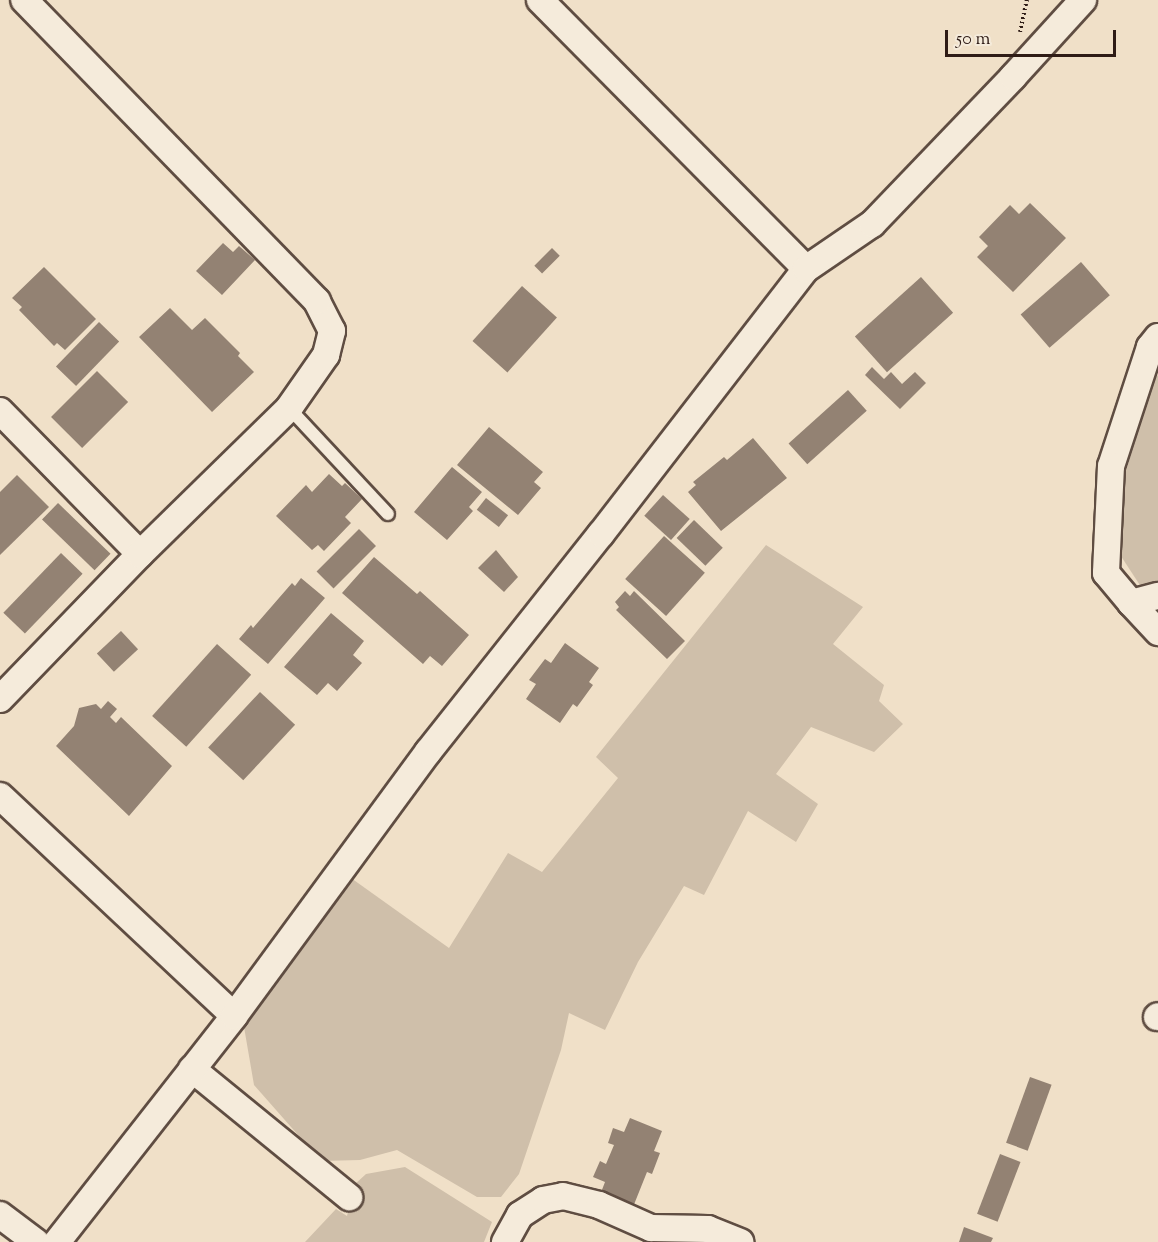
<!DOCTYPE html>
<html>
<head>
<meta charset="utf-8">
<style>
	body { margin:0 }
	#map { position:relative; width:1158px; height:1242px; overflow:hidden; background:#f0e0c8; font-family:"Sorts Mill Goudy",serif }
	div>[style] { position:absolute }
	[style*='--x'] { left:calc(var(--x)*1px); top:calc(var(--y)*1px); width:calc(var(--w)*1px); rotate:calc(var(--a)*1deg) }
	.green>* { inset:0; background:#cfbfaa }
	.building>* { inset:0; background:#938273; transform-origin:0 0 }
	.path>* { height:4px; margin-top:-2px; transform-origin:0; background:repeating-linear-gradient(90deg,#2f1c16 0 1.5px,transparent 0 4.5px) }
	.roads { filter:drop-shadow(2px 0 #5f4d42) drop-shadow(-2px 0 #5f4d42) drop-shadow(0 2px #5f4d42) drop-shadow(0 -2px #5f4d42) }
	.lane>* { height:12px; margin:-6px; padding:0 6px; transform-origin:6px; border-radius:6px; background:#f5ebdb }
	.street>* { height:26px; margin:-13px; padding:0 13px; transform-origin:13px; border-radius:13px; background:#f5ebdb }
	span { translate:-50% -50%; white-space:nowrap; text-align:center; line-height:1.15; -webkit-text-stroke:4.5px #f5ebdb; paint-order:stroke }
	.scale { position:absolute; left:945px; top:30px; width:171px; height:27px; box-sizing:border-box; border:3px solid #2f1c16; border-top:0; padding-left:8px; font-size:18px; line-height:21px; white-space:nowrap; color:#2f1c16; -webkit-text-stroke:4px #f5ebdb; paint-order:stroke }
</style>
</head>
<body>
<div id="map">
	<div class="green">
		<div style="clip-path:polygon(1158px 375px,1158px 589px,1145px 593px,1117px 550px,1125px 474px,1153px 381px)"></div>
		<div style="clip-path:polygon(766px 545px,863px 607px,833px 644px,884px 685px,879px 701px,903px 724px,874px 752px,811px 727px,776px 774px,818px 804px,796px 842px,748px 811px,704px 895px,684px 886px,638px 962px,605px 1030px,569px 1013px,561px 1050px,519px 1174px,501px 1197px,477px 1197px,397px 1150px,360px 1160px,321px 1161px,254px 1085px,244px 1027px,289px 953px,351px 878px,449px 948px,508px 853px,542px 872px,618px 778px,596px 757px)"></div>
		<div style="clip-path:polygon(405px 1167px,492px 1222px,484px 1242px,305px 1242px,336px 1209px,347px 1216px,354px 1185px,366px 1174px)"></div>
	</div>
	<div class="building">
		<div style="clip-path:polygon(1030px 203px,1066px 238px,1013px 292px,977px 257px,988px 246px,979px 237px,1010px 205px,1019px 214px)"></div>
		<div style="clip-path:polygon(223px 243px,233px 252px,239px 246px,255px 260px,222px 295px,196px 271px)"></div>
		<div style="left:552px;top:248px;width:11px;height:25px;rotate:45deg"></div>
		<div style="left:1081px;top:262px;width:44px;height:80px;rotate:49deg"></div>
		<div style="clip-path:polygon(44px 267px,96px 319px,65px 350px,57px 343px,54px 346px,19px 310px,22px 307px,12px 298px)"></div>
		<div style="left:921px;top:277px;width:48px;height:89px;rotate:48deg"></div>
		<div style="left:522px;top:286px;width:47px;height:74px;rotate:42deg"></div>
		<div style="clip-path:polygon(170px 308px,192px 330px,205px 318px,240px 353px,238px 356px,254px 372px,212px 412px,139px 337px)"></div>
		<div style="left:99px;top:322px;width:28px;height:62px;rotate:44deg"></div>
		<div style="clip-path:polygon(872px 367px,884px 379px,891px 372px,902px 384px,915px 372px,926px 383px,900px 409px,865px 375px)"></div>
		<div style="left:97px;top:371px;width:44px;height:65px;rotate:45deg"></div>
		<div style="left:848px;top:390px;width:28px;height:80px;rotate:48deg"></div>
		<div style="clip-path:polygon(489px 427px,543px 472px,534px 482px,541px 488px,518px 515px,457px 465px)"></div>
		<div style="clip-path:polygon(753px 438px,787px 478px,721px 531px,688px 492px,696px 485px,693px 482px,724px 457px,727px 460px)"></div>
		<div style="clip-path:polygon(452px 467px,482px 492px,469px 507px,473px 511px,447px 540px,414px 512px)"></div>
		<div style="clip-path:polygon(329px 474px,342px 486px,345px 483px,362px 499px,345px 517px,351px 523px,324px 551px,318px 545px,312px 550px,276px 516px,306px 485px,312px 492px)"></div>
		<div style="clip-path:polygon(17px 475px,49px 507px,0 555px,0 492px)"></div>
		<div style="left:663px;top:495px;width:36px;height:28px;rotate:42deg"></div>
		<div style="left:486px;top:498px;width:28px;height:15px;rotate:38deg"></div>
		<div style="left:58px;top:503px;width:73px;height:23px;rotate:44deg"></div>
		<div style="left:694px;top:520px;width:40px;height:25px;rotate:44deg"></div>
		<div style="left:359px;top:529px;width:24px;height:60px;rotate:45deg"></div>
		<div style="left:664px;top:536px;width:55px;height:58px;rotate:42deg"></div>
		<div style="clip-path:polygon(496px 550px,518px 577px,504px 592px,478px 568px)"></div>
		<div style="left:61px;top:553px;width:30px;height:83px;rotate:44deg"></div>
		<div style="clip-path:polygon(374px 557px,417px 594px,420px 591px,469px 635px,442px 666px,430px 656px,423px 664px,342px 593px)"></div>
		<div style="clip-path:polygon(301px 578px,325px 598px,268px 664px,239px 639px,251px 625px,253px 628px,292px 583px,295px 586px)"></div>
		<div style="clip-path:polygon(625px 591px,630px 596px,634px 591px,685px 641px,667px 659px,616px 610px,619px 607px,615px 602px)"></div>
		<div style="clip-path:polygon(331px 613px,364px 641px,353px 655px,362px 663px,337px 691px,328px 683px,317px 695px,284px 667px)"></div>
		<div style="left:121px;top:631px;width:25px;height:33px;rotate:47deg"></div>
		<div style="clip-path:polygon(565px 643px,599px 668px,589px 682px,593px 685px,577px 707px,573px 704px,560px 723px,526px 699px,536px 684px,529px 680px,545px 659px,551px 663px)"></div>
		<div style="left:217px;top:644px;width:46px;height:97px;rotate:42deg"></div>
		<div style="left:260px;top:692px;width:48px;height:76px;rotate:43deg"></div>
		<div style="clip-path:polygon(108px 701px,117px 709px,110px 717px,116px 723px,121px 717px,172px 766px,129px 816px,56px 746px,74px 726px,79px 708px,96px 704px,101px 709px)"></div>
		<div style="left:1030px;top:1077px;width:23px;height:70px;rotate:20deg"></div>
		<div style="clip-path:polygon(630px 1118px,662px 1131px,654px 1151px,660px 1153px,652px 1174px,647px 1172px,633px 1207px,600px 1195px,605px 1182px,593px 1177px,600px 1161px,606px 1164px,614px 1145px,608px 1143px,613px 1128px,624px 1132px)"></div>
		<div style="left:1000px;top:1154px;width:22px;height:64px;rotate:21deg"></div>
		<div style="clip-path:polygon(964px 1227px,993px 1238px,991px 1242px,959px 1242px)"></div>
	</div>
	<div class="path">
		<div style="--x:1020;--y:32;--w:33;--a:-78"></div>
	</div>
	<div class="roads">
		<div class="lane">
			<div style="--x:289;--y:408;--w:145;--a:47"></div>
		</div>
		<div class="street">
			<div style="--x:540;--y:0;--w:378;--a:45.3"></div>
			<div style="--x:1158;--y:337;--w:13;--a:129"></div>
			<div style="--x:1150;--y:347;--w:125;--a:108.1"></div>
			<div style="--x:1111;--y:466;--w:107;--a:92.7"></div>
			<div style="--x:1106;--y:573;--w:39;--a:50"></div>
			<div style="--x:1131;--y:603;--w:28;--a:-15"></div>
			<div style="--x:0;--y:411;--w:200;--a:45.6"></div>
			<div style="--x:1131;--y:603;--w:40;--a:47"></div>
			<div style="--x:0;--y:699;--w:202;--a:-46"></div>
			<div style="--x:140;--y:554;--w:209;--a:-44.4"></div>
			<div style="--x:289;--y:408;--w:65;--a:-55.1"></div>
			<div style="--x:326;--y:355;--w:25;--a:-76"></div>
			<div style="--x:332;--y:331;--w:34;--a:-117"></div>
			<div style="--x:317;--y:301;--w:420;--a:-134.2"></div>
			<div style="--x:0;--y:796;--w:321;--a:43.2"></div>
			<div style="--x:1157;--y:1017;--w:1;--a:-45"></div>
			<div style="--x:192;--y:1069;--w:203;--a:39.2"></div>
			<div style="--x:0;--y:1215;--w:45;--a:36.9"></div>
			<div style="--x:57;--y:1242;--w:287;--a:-51.9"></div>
			<div style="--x:234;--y:1016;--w:328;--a:-53.7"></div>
			<div style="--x:428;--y:752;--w:278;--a:-51.6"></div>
			<div style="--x:601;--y:534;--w:335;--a:-52.3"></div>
			<div style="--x:806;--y:269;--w:80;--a:-34.3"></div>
			<div style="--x:872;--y:224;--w:204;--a:-46.2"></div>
			<div style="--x:1013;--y:77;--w:104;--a:-47.7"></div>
			<div style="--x:505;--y:1242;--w:31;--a:-61"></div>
			<div style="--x:520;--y:1215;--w:27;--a:-33"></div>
			<div style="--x:543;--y:1200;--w:20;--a:-11"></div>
			<div style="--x:563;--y:1196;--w:37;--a:14"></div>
			<div style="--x:599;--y:1205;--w:57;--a:23.9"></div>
			<div style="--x:651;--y:1228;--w:57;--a:1"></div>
			<div style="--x:708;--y:1229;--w:35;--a:22"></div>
		</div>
	</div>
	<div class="scale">50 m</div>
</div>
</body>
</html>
